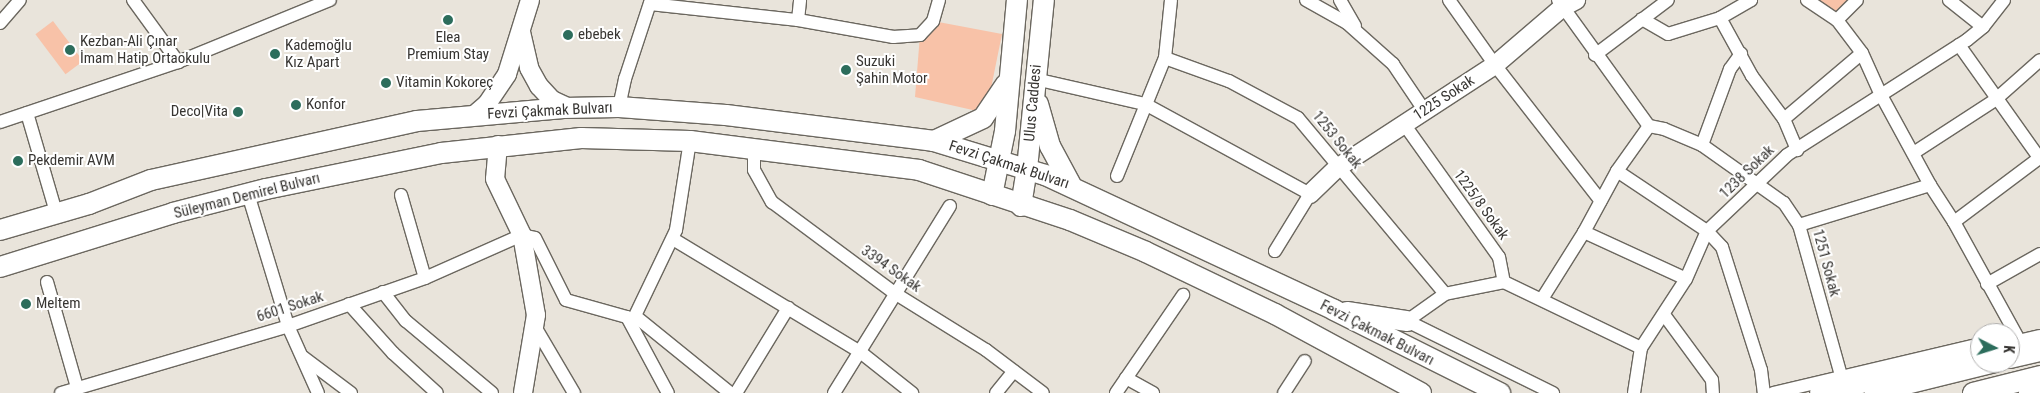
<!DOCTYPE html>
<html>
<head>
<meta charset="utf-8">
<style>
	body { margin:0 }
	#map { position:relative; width:2040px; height:393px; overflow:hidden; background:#e9e4db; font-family:"Roboto Condensed",sans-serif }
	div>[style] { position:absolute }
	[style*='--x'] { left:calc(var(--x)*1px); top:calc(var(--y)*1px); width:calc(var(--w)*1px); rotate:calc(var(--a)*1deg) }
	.green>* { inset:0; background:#f8c2a8; transform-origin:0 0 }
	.roads { filter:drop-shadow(1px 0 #6b675f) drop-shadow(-1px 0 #6b675f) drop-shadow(0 1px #6b675f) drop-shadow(0 -1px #6b675f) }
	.street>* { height:12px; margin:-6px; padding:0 6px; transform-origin:6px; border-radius:6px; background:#fff }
	.secondary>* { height:18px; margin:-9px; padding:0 9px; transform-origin:9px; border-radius:9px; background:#fff }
	.primary>* { height:20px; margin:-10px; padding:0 10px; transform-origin:10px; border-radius:10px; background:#fff }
	.dots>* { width:14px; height:14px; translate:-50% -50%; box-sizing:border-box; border:2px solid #fff; border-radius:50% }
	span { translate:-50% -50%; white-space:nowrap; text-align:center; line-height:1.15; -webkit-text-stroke:4px #fff; paint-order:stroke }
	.poi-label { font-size:15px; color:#373532 }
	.left { translate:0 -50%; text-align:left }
	.right { translate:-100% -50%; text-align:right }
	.street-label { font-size:15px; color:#373532 }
	.north { position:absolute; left:1970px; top:323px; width:50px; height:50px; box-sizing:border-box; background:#fff; border:1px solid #afaead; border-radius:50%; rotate:95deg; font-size:14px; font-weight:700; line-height:20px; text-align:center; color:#373532 }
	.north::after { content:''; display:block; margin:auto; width:18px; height:22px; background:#2c6d5c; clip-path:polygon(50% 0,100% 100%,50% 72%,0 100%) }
</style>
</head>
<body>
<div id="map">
	<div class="green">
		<div style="clip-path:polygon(1807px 0,1857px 0,1837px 20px)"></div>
		<div style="left:53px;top:21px;width:50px;height:22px;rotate:53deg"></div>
		<div style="clip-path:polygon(933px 21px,1002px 34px,986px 113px,915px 97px,920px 35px)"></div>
	</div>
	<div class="roads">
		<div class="street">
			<div style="--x:133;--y:0;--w:77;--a:54"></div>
			<div style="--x:1306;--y:0;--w:47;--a:29.3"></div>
			<div style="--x:1347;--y:23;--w:62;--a:41.7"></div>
			<div style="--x:1393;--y:64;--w:55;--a:56"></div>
			<div style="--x:1340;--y:0;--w:30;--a:60"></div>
			<div style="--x:1449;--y:0;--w:80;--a:54.7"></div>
			<div style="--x:1495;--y:65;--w:172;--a:52.1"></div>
			<div style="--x:1558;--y:0;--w:155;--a:54.2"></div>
			<div style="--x:1649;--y:126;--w:15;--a:11"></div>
			<div style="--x:1664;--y:129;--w:41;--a:22.8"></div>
			<div style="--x:1702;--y:145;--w:100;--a:35.3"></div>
			<div style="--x:1784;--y:203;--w:27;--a:56"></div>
			<div style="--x:1799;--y:225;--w:156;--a:74.4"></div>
			<div style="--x:1807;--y:0;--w:36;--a:34"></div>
			<div style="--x:1837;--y:20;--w:41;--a:52.9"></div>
			<div style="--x:1862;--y:53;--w:46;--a:65.7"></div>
			<div style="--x:1881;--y:95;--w:102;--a:61.4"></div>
			<div style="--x:1930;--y:185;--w:44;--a:57"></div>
			<div style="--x:1954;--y:222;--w:130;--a:61.1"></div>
			<div style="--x:1949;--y:0;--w:43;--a:38.5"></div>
			<div style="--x:650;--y:4;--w:149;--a:6.2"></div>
			<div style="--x:798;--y:20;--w:97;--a:10.1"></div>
			<div style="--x:893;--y:37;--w:27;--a:-4"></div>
			<div style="--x:920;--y:35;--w:19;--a:-47"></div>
			<div style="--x:933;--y:21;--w:22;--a:-74"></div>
			<div style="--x:1720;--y:18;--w:66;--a:61.1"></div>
			<div style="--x:1752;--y:76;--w:54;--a:53.3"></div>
			<div style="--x:1784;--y:119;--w:34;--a:67"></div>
			<div style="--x:1642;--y:19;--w:30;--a:30"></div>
			<div style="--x:1668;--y:34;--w:54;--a:-17.1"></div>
			<div style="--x:1720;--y:18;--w:36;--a:-30"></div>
			<div style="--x:798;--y:20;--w:20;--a:-84"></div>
			<div style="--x:1837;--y:20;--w:28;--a:-45"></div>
			<div style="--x:0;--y:23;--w:30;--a:-49"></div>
			<div style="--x:1959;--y:45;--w:140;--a:54.6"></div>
			<div style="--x:1595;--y:55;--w:91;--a:-37"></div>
			<div style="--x:1165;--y:58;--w:68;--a:19.8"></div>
			<div style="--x:1229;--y:81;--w:78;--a:28.2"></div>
			<div style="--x:1298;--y:118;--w:229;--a:50.1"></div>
			<div style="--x:1035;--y:79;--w:113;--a:12.8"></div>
			<div style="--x:1145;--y:104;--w:188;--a:28.6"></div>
			<div style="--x:1310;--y:194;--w:67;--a:121.6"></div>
			<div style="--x:619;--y:107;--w:29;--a:-78"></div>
			<div style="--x:625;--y:79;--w:83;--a:-71.8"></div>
			<div style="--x:27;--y:113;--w:103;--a:73.7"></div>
			<div style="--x:1784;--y:119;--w:102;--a:-40.2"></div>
			<div style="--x:0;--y:122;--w:188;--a:-18.6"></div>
			<div style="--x:178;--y:62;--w:164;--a:-22.2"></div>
			<div style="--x:1404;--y:124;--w:163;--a:54.5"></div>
			<div style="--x:1499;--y:257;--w:25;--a:79"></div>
			<div style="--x:1504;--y:282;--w:152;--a:25.7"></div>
			<div style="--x:1702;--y:145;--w:81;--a:-69.8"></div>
			<div style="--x:1730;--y:69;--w:19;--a:-54"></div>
			<div style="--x:754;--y:147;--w:23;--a:90"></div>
			<div style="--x:754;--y:170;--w:37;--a:61"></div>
			<div style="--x:772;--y:202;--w:154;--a:36.6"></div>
			<div style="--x:896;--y:294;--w:106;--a:31.9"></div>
			<div style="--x:986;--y:350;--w:71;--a:37"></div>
			<div style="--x:1915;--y:152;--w:95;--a:-33"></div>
			<div style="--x:1995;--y:100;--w:60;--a:-41.6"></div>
			<div style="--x:1617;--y:171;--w:108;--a:33.7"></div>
			<div style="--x:1707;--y:231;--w:22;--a:47"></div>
			<div style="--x:1722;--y:247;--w:129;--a:72.4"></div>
			<div style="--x:1761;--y:370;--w:23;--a:83"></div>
			<div style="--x:1117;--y:176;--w:127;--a:-67.9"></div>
			<div style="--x:1165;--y:58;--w:58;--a:-84.1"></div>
			<div style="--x:248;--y:194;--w:138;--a:73.1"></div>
			<div style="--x:288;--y:326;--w:73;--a:65.9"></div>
			<div style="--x:401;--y:195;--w:86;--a:73.9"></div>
			<div style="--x:1954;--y:222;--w:105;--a:-36.9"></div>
			<div style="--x:1799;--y:225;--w:137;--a:-17"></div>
			<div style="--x:1584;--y:232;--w:112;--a:24.7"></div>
			<div style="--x:673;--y:239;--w:217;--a:31.1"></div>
			<div style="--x:859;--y:351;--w:68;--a:38.4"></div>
			<div style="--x:47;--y:282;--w:109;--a:74.1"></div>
			<div style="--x:1504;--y:282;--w:60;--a:168.5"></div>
			<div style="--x:1445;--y:294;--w:47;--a:144.6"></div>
			<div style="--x:1407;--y:321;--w:163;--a:26.3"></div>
			<div style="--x:1987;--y:284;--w:61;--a:-29.5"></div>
			<div style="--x:383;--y:292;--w:37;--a:52"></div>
			<div style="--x:406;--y:321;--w:112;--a:39.9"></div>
			<div style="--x:1542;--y:299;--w:79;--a:-57.9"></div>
			<div style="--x:1584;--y:232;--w:69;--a:-61.6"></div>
			<div style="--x:1617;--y:171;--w:55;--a:-54.6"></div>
			<div style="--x:349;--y:304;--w:66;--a:48.1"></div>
			<div style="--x:393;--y:353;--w:59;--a:42.3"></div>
			<div style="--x:635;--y:316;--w:122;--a:39"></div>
			<div style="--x:1665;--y:316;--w:79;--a:53.7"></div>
			<div style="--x:1712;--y:380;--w:13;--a:86"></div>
			<div style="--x:632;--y:322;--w:102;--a:-64.4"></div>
			<div style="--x:676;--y:230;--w:90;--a:-81.1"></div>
			<div style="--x:534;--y:325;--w:79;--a:59.5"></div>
			<div style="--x:303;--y:357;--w:60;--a:36.9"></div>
			<div style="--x:1126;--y:378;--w:31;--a:29"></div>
			<div style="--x:61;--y:393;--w:237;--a:-16.4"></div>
			<div style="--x:288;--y:326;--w:145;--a:-19.3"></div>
			<div style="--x:425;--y:278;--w:106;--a:-23.9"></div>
			<div style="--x:522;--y:235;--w:13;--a:13"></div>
			<div style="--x:535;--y:238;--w:69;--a:63.4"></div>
			<div style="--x:566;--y:300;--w:63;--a:15.6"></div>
			<div style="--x:627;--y:317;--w:86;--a:61.7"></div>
			<div style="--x:736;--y:393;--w:100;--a:-58.5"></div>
			<div style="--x:834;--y:393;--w:220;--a:-58.2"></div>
			<div style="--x:996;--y:393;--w:28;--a:-51"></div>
			<div style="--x:1116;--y:393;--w:119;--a:-55.6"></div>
			<div style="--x:1284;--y:393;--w:38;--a:-57"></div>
			<div style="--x:1634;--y:393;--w:46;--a:-81.2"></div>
			<div style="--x:1641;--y:348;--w:82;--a:-56.9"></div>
			<div style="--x:1686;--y:279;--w:52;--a:-66.4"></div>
			<div style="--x:1707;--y:231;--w:110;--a:-43.5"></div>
			<div style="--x:1787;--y:155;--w:214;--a:-32.6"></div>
			<div style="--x:1967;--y:40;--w:21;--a:-39"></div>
			<div style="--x:1983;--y:27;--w:34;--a:-52"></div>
			<div style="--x:1773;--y:393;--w:213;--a:-13.3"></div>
		</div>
		<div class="secondary">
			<div style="--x:521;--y:32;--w:37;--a:77"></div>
			<div style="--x:529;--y:68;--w:21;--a:61"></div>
			<div style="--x:539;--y:86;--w:19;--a:47"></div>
			<div style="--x:552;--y:100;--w:19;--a:25"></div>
			<div style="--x:473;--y:116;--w:18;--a:-41"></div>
			<div style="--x:487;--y:104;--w:36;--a:-56"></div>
			<div style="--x:507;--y:74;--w:77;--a:-72.7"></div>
			<div style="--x:498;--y:145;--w:34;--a:95"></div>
			<div style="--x:495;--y:179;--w:62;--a:64.3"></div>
			<div style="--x:522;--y:235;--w:81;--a:80.1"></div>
			<div style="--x:536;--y:315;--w:79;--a:99.5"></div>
			<div style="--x:1310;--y:194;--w:37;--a:-44"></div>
			<div style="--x:1337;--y:168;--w:189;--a:-33.1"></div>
			<div style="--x:1495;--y:65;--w:89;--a:-40.5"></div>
			<div style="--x:1563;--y:7;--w:15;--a:-28"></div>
			<div style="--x:2010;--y:359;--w:31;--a:-13"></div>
			<div style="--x:1874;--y:393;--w:125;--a:-13.9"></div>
		</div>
		<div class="primary">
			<div style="--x:1038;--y:104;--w:44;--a:74.1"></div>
			<div style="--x:1050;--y:146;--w:44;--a:61.7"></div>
			<div style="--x:934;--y:141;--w:54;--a:-25.1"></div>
			<div style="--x:983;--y:118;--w:41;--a:-55.9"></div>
			<div style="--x:992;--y:195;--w:65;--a:-78.5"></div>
			<div style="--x:1005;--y:131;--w:132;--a:-84.8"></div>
			<div style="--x:1021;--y:206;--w:37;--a:-81"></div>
			<div style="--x:1027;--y:169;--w:170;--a:-84.3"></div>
			<div style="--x:0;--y:230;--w:93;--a:-16.3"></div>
			<div style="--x:89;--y:204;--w:66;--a:-21.2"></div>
			<div style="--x:151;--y:180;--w:272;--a:-12.5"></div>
			<div style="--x:417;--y:121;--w:147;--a:-5.1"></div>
			<div style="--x:563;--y:108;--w:56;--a:-1"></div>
			<div style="--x:619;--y:107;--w:107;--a:4.3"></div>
			<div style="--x:726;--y:115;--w:210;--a:7.1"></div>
			<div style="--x:934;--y:141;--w:116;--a:17"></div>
			<div style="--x:1045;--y:175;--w:319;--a:25"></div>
			<div style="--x:1334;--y:310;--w:186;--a:26.6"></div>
			<div style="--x:0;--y:267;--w:181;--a:-17.3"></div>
			<div style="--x:173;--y:213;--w:96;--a:-14.5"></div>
			<div style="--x:266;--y:189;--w:179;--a:-11.6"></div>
			<div style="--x:441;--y:153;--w:141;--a:-6.1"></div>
			<div style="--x:581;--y:138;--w:109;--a:1.6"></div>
			<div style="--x:690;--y:141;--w:231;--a:7.2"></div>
			<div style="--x:919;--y:170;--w:159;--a:18.3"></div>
			<div style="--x:1070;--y:220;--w:82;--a:22.8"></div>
			<div style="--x:1146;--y:252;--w:143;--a:25.7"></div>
			<div style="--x:1275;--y:314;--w:166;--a:28.4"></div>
			<div style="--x:1347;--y:312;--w:61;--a:8.5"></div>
			<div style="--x:2010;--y:347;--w:31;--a:-13"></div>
			<div style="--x:1820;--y:393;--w:165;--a:-13.7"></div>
			<div style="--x:1973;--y:393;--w:69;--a:-14.2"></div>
			<div style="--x:2029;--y:393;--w:11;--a:-15"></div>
		</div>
	</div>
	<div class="dots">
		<div style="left:448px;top:20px;background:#2c6d5c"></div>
		<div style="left:568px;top:35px;background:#2c6d5c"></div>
		<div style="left:70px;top:50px;background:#2c6d5c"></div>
		<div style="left:275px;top:54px;background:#2c6d5c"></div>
		<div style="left:846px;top:70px;background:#2c6d5c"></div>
		<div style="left:386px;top:83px;background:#2c6d5c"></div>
		<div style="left:296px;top:105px;background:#2c6d5c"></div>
		<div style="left:238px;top:112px;background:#2c6d5c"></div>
		<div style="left:18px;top:161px;background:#2c6d5c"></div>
		<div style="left:26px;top:304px;background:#2c6d5c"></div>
	</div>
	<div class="poi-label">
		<span class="left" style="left:578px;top:35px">ebebek</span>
		<span style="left:448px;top:46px">Elea<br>Premium Stay</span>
		<span class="left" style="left:80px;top:50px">Kezban-Ali Çınar<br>İmam Hatip Ortaokulu</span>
		<span class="left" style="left:285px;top:54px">Kademoğlu<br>Kız Apart</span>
		<span class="left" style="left:856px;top:70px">Suzuki<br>Şahin Motor</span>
		<span class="left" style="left:396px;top:83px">Vitamin Kokoreç</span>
		<span class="left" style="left:306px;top:105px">Konfor</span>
		<span class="right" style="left:228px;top:112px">Deco|Vita</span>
		<span class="left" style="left:28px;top:161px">Pekdemir AVM</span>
		<span class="left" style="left:36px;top:304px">Meltem</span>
	</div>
	<div class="street-label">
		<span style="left:1444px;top:98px;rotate:-33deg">1225 Sokak</span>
		<span style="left:1033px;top:103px;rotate:-85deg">Ulus Caddesi</span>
		<span style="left:550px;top:111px;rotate:-3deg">Fevzi Çakmak Bulvarı</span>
		<span style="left:1337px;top:140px;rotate:51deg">1253 Sokak</span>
		<span style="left:1009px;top:165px;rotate:18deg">Fevzi Çakmak Bulvarı</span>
		<span style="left:1747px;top:172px;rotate:-44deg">1238 Sokak</span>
		<span style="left:247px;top:196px;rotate:-14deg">Süleyman Demirel Bulvarı</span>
		<span style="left:1481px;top:205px;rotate:54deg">1225/8 Sokak</span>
		<span style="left:1826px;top:263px;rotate:75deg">1251 Sokak</span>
		<span style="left:891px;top:269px;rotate:35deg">3394 Sokak</span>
		<span style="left:290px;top:307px;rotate:-18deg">6601 Sokak</span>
		<span style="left:1377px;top:333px;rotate:27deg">Fevzi Çakmak Bulvarı</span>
	</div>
	<div class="north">K</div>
</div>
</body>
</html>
